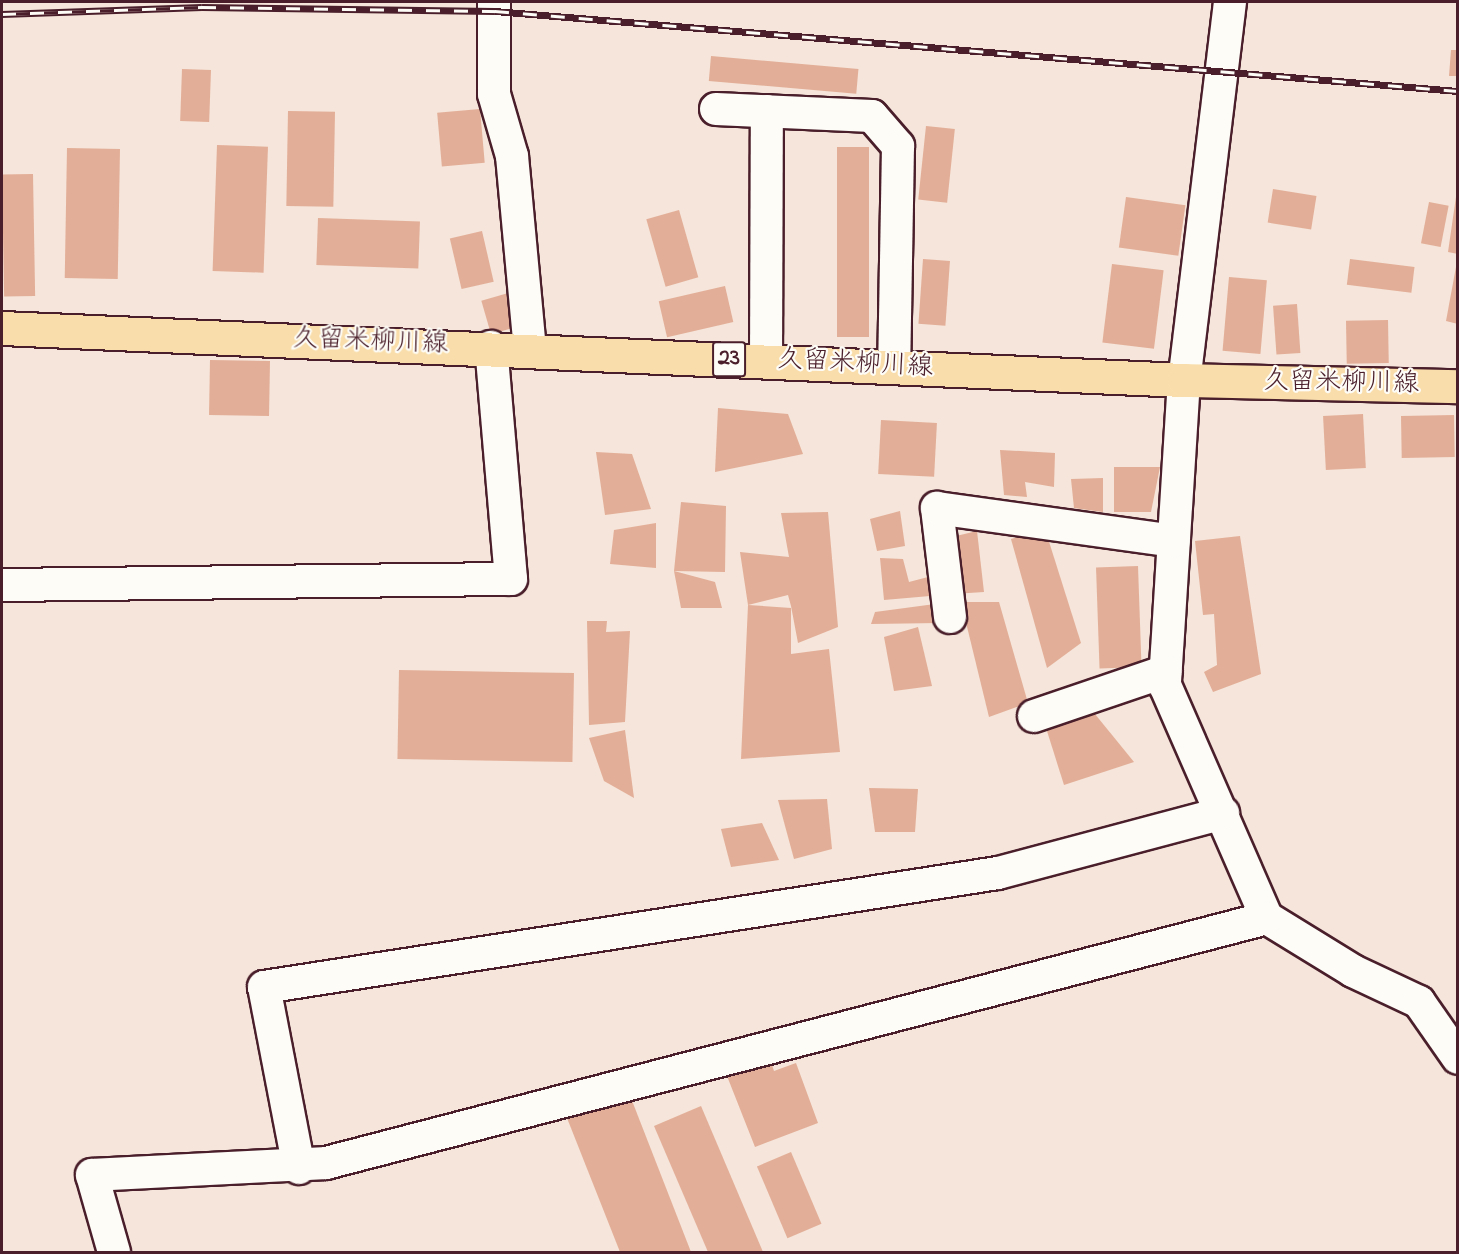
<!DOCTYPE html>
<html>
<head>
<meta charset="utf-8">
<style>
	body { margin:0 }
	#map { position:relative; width:1459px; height:1254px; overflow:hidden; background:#f5e5da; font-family:"Indie Flower","Klee One",sans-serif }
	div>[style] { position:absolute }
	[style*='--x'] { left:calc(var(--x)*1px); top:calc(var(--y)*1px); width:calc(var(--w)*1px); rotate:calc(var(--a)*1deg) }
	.building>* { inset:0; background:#e3ae97; transform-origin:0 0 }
	.roads { filter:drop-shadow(2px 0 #4a1f2b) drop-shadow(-2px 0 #4a1f2b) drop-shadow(0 2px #4a1f2b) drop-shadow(0 -2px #4a1f2b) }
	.minor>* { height:32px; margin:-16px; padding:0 16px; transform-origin:16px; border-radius:16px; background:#fdfcf7 }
	.major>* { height:33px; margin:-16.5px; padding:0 16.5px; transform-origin:16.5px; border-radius:16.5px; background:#f9deab }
	.rail>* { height:7px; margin-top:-3.5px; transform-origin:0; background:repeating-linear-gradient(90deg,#fdfcf7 0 14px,#4a1f2b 0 28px); box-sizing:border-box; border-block:2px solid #4a1f2b }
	span { translate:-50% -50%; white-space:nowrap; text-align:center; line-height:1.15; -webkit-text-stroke:4.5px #fdfcf7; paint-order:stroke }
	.shield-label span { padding:2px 4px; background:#fdfcf7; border:2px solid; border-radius:4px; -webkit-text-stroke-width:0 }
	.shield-label { font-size:24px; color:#4a1f2b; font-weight:700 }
	.street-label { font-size:26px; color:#4a1f2b }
	.frame { position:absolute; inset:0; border:3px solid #4a1f2b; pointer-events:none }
</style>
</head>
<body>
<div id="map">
	<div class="building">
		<div style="clip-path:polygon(1451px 50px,1458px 50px,1458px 76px,1449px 76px)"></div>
		<div style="left:711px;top:56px;width:148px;height:25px;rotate:5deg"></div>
		<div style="left:182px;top:69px;width:29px;height:52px;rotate:2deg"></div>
		<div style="left:480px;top:109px;width:54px;height:43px;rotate:85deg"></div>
		<div style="left:288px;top:111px;width:47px;height:95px;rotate:1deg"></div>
		<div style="left:926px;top:126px;width:29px;height:74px;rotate:6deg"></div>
		<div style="left:217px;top:145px;width:51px;height:126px;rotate:2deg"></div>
		<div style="left:837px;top:147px;width:32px;height:190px"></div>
		<div style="left:67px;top:148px;width:53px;height:130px;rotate:1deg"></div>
		<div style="left:33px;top:174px;width:122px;height:31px;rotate:89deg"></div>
		<div style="left:1273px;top:189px;width:44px;height:34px;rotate:9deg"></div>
		<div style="left:1126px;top:197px;width:60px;height:51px;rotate:8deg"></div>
		<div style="clip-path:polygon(1456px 197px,1458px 198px,1458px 254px,1448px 252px)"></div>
		<div style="left:1429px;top:202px;width:20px;height:42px;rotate:11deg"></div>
		<div style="left:679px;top:210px;width:70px;height:34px;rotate:74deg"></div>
		<div style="left:318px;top:218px;width:102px;height:47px;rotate:2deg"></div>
		<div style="left:482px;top:231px;width:52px;height:33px;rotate:77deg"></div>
		<div style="left:923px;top:259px;width:27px;height:65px;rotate:4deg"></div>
		<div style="left:1350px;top:259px;width:65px;height:26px;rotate:7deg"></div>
		<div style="left:1112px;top:264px;width:52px;height:79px;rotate:7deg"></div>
		<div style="clip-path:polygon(1456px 267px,1458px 267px,1458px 324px,1446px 321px)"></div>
		<div style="left:1229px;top:277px;width:38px;height:74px;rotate:5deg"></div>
		<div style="left:725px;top:286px;width:37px;height:68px;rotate:77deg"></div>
		<div style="left:515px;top:291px;width:35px;height:35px;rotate:74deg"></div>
		<div style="left:1297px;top:304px;width:49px;height:24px;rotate:86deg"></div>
		<div style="left:1388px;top:320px;width:43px;height:42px;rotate:89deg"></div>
		<div style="left:210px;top:360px;width:60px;height:55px;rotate:1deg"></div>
		<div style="clip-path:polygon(718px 408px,788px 414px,803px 454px,715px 472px)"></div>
		<div style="left:1363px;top:414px;width:54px;height:40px;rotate:87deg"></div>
		<div style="left:1454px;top:415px;width:42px;height:53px;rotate:89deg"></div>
		<div style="left:881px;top:420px;width:56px;height:54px;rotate:3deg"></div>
		<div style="clip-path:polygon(1000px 450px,1055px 453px,1054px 487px,1025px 482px,1027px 497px,1004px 495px)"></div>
		<div style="clip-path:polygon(596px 452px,632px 454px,651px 509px,605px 515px)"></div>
		<div style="clip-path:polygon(1114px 467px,1160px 467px,1151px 512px,1114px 512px)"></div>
		<div style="clip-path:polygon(1103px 478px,1103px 512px,1074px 508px,1071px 479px)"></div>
		<div style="clip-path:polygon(681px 502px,726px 506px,725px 572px,674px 571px,715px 582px,722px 608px,681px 608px,674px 571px)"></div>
		<div style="clip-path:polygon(900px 511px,905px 546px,877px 551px,870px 519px)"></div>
		<div style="clip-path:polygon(828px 512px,838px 627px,798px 643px,791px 606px,788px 595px,748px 605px,791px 608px,791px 654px,829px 649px,840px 752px,741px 759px,748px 605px,740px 552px,789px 557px,781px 513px)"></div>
		<div style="clip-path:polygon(656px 523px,656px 568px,610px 564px,614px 530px)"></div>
		<div style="clip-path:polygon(1045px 529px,1081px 643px,1047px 668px,1011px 539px)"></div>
		<div style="clip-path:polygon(977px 531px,984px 592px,953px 594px,952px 537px)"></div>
		<div style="clip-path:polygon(1240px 536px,1261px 674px,1213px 692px,1204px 672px,1217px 665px,1214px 614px,1203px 615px,1195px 541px)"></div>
		<div style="clip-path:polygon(880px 558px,903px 559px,909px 582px,928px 577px,930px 596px,884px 600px)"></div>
		<div style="left:1138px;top:566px;width:101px;height:42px;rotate:88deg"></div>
		<div style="clip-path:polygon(961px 602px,999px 602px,1028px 703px,989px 717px)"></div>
		<div style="clip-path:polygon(935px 604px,939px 623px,871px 624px,875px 612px)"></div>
		<div style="clip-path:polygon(587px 621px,607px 621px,606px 632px,630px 631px,625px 722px,589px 725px)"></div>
		<div style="clip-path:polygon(918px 627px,932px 686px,894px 691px,884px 637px)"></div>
		<div style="left:399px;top:670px;width:175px;height:89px;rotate:1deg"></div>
		<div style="clip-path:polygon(1086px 703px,1134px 762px,1064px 785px,1047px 731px)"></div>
		<div style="clip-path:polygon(625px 730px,634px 798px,604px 781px,589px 738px)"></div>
		<div style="clip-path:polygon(869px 788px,918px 789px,915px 832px,875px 832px)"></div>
		<div style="clip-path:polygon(827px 799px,832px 849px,794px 859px,778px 800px)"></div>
		<div style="clip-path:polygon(762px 823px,779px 860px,731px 867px,721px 829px)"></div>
		<div style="clip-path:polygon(770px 1059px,774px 1071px,796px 1063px,818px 1123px,755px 1147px,727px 1076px)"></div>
		<div style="clip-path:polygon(629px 1093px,691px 1252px,620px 1252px,567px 1118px)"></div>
		<div style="clip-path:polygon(701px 1106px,763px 1252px,708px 1252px,654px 1126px)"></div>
		<div style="left:791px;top:1152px;width:78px;height:37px;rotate:67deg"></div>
	</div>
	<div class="roads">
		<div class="minor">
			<div style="--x:494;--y:2;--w:92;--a:90"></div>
			<div style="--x:494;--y:94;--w:65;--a:73.8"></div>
			<div style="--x:512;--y:156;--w:195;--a:84.7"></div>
			<div style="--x:1230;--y:2;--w:381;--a:96.9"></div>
			<div style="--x:1184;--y:380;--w:306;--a:93.6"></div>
			<div style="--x:1165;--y:685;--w:254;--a:66.4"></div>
			<div style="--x:1267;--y:918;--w:101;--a:31.6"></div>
			<div style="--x:1353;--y:971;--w:73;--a:25.2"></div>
			<div style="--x:1419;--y:1002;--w:68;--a:55.1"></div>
			<div style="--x:716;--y:109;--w:156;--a:2.6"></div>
			<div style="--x:872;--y:116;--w:40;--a:49"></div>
			<div style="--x:898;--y:146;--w:220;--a:91"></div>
			<div style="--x:766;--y:361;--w:250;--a:-89.8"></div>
			<div style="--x:2;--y:585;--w:509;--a:-0.68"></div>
			<div style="--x:511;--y:579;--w:233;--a:-94.9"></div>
			<div style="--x:950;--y:617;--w:110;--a:-96.8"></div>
			<div style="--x:937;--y:508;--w:239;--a:7.9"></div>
			<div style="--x:1034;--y:716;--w:139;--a:-18.8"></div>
			<div style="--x:299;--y:1168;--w:184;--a:-100.9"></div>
			<div style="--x:264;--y:987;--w:743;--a:-8.83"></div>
			<div style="--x:998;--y:873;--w:233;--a:-14.9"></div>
			<div style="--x:114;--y:1252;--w:80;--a:-105.9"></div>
			<div style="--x:92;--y:1175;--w:234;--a:-2.9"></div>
			<div style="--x:326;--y:1163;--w:972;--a:-14.59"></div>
		</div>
		<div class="major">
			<div style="--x:2;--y:328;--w:1183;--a:2.52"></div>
			<div style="--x:1184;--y:380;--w:274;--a:1.3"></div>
		</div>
	</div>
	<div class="rail">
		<div style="--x:2;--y:14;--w:200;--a:-2"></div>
		<div style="--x:202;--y:7;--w:293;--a:0.8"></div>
		<div style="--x:495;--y:11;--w:966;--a:4.75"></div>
	</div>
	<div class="shield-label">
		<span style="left:729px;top:359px">23</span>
	</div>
	<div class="street-label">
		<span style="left:370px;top:343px;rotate:2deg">久留米柳川線</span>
		<span style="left:855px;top:365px;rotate:3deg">久留米柳川線</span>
		<span style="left:1341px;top:384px;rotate:1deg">久留米柳川線</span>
	</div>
	<div class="frame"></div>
</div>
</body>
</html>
